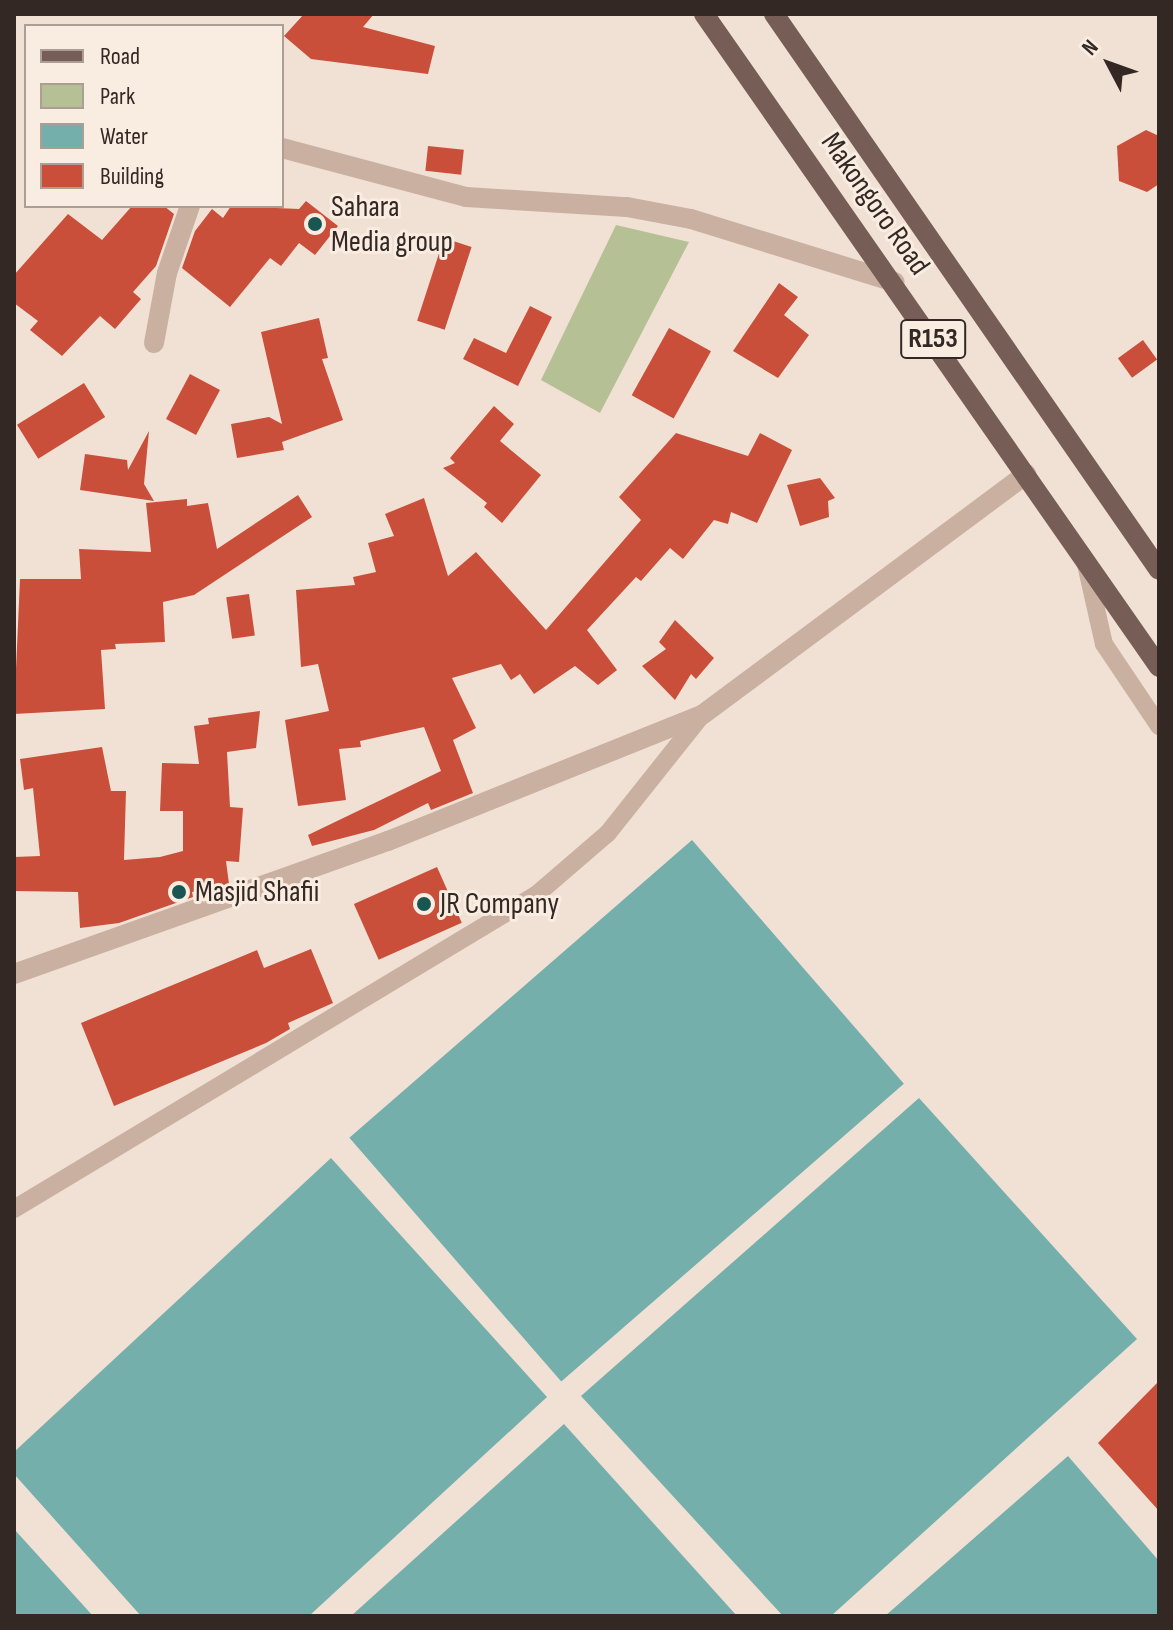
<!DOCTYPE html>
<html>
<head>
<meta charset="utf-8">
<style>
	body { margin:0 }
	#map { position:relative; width:1173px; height:1630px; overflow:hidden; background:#f1e1d5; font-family:"Sofia Sans Condensed",sans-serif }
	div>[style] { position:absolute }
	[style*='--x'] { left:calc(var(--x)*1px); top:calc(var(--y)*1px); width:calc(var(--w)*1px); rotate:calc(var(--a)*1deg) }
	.green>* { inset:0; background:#b6c095 }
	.water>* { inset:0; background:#74afac; transform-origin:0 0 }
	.building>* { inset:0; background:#ca4f3a; transform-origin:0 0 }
	.service>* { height:18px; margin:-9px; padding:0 9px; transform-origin:9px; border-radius:9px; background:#c9b0a1 }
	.minor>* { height:20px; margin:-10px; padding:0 10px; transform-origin:10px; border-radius:10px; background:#c9b0a1 }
	.primary>* { height:20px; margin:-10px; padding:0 10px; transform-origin:10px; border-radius:10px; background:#765d55 }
	.dots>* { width:22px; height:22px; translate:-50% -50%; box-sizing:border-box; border:4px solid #f9ece1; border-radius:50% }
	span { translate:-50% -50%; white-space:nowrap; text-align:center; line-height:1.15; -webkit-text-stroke:6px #f9ece1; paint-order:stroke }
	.shield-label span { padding:2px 6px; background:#f9ece1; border:2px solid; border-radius:6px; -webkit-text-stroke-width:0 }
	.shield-label { font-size:28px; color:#332824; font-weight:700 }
	.street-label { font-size:30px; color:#332824 }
	.poi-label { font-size:30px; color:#332824 }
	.left { translate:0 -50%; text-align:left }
	.frame { position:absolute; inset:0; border:16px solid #332824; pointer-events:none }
	.legend { position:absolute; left:24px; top:24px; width:260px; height:184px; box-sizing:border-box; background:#f9ece1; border:2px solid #aa9e95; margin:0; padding:10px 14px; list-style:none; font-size:24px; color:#332824 }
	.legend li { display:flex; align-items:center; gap:16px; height:40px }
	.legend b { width:40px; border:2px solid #aa9e95 }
	.north { position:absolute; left:1069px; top:24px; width:80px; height:80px; -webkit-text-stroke:6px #f9ece1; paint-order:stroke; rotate:311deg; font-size:22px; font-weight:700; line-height:32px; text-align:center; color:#332824 }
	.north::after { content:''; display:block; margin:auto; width:28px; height:36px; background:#332824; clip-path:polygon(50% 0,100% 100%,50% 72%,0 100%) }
</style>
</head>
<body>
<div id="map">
	<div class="green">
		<div style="clip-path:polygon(616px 225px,689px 242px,600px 413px,541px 380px)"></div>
	</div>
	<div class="water">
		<div style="left:692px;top:840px;width:323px;height:454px;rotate:49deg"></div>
		<div style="clip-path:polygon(919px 1098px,1137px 1339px,831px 1616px,783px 1616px,581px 1396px)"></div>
		<div style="clip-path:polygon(331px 1158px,547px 1397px,309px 1616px,141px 1616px,14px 1474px,14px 1452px)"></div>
		<div style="clip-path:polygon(564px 1424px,737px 1616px,351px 1616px)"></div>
		<div style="clip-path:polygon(1068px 1456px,1159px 1561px,1159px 1616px,885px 1616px)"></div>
		<div style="clip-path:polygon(14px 1529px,93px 1616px,14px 1616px)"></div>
	</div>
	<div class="building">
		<div style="clip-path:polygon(304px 14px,374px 14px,363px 27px,435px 46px,428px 74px,311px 59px,284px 36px)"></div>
		<div style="clip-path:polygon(1146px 130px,1159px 136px,1159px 184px,1147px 192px,1119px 181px,1117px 146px)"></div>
		<div style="left:428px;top:146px;width:36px;height:25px;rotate:6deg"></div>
		<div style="clip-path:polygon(306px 201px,338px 226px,315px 255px,299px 243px,281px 266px,270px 258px,230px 307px,182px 268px,195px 231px,212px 209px,223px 218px,231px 206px,299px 209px)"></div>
		<div style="clip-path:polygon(132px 206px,164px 206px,174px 214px,156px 266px,133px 292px,141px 299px,115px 329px,100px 316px,62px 356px,30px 330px,38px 321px,14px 303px,14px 275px,68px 214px,102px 240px)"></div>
		<div style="left:444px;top:238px;width:29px;height:87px;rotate:18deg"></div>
		<div style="clip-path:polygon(779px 283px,798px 297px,784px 315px,809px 335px,778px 378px,733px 351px)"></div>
		<div style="clip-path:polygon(530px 306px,552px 317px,518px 386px,463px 359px,474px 338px,506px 353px)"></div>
		<div style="clip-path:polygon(319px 318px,328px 358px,322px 359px,343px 420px,282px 442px,284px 450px,237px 458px,231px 424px,269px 417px,282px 424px,261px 332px)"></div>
		<div style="left:669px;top:328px;width:48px;height:77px;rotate:29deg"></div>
		<div style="left:1143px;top:340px;width:24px;height:31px;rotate:54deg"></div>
		<div style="left:190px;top:374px;width:34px;height:51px;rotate:28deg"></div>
		<div style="left:84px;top:383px;width:40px;height:79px;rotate:58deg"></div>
		<div style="clip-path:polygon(494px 406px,514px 424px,500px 441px,541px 475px,502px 523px,484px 507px,487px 503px,443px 468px,455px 463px,450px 458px)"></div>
		<div style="clip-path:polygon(149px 431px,144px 484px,154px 501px,80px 490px,85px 454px,127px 460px,128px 470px)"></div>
		<div style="clip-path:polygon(676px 433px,748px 456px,760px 433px,792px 450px,757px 523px,731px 512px,728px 524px,714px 520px,683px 559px,670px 548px,641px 581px,636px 577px,587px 630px,617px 670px,598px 685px,575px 666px,534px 694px,520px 674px,511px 680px,501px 664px,452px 678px,476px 728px,453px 740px,473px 793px,431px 810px,428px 803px,374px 830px,312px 846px,308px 835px,441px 771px,424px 727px,360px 741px,361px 747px,339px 749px,346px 800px,298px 806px,285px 720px,329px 711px,318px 664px,301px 667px,296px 590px,355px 585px,353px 577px,376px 572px,368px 543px,394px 536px,385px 514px,424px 498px,448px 576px,476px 552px,546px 630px,641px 520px,619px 497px)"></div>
		<div style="clip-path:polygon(820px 478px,835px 498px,828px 501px,829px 517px,800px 526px,787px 485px)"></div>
		<div style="clip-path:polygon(298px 495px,312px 517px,194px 595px,163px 602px,165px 642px,115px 644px,116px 649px,101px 650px,105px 709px,14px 714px,20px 579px,81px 579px,79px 549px,151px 552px,146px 503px,187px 499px,187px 506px,208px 503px,217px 549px)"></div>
		<div style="left:249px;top:594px;width:42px;height:23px;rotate:82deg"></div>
		<div style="clip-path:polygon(675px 620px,714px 658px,696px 679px,691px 674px,675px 700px,642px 666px,666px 649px,659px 642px)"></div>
		<div style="clip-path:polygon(260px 711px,256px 748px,227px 752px,230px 807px,243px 808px,239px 862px,226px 861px,229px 884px,192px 892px,193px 897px,119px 923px,80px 928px,78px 892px,14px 891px,14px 857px,40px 856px,33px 788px,24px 790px,20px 759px,102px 747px,111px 791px,126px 791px,124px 860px,160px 857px,183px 851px,183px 811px,160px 811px,162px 763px,199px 764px,194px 726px,209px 724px,208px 718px)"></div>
		<div style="left:437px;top:867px;width:61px;height:91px;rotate:66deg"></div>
		<div style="clip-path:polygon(311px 949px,333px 1003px,288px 1023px,290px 1029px,266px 1043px,114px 1106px,81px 1023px,257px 950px,264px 968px)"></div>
		<div style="clip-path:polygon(1159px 1381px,1159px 1511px,1098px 1443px)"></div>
	</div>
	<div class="service">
		<div style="--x:1085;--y:560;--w:86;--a:77.3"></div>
		<div style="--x:1104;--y:644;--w:99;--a:56.1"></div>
		<div style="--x:14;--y:1209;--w:609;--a:-31.03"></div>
		<div style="--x:536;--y:895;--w:95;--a:-40.7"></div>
		<div style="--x:608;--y:833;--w:151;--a:-51.5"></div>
	</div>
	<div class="minor">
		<div style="--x:282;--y:148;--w:190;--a:14.9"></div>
		<div style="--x:466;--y:197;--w:161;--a:3.6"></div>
		<div style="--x:627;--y:207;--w:65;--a:10.6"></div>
		<div style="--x:691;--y:219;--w:213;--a:17.2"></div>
		<div style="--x:154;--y:343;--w:71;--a:-79.5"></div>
		<div style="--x:167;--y:273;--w:71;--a:-71.1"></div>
		<div style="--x:14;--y:974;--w:397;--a:-19.6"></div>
		<div style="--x:388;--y:841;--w:338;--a:-21.9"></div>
		<div style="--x:702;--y:715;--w:404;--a:-36.6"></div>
	</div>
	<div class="primary">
		<div style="--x:704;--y:14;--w:796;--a:55.13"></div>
		<div style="--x:774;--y:14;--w:676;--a:55.3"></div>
	</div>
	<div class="dots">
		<div style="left:315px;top:224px;background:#195553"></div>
		<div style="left:179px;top:892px;background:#195553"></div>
		<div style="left:424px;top:904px;background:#195553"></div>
	</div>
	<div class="shield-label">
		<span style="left:933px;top:339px">R153</span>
	</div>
	<div class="street-label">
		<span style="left:875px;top:204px;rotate:55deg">Makongoro Road</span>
	</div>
	<div class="poi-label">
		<span class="left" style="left:331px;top:224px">Sahara<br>Media group</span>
		<span class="left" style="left:195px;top:892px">Masjid Shafii</span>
		<span class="left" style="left:440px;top:904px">JR Company</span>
	</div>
	<div class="frame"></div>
	<ul class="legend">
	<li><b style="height:10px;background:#765d55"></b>Road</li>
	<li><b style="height:22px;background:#b6c095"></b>Park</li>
	<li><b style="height:22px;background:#74afac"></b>Water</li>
	<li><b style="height:22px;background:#ca4f3a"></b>Building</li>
	</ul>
	<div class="north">N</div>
</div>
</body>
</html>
